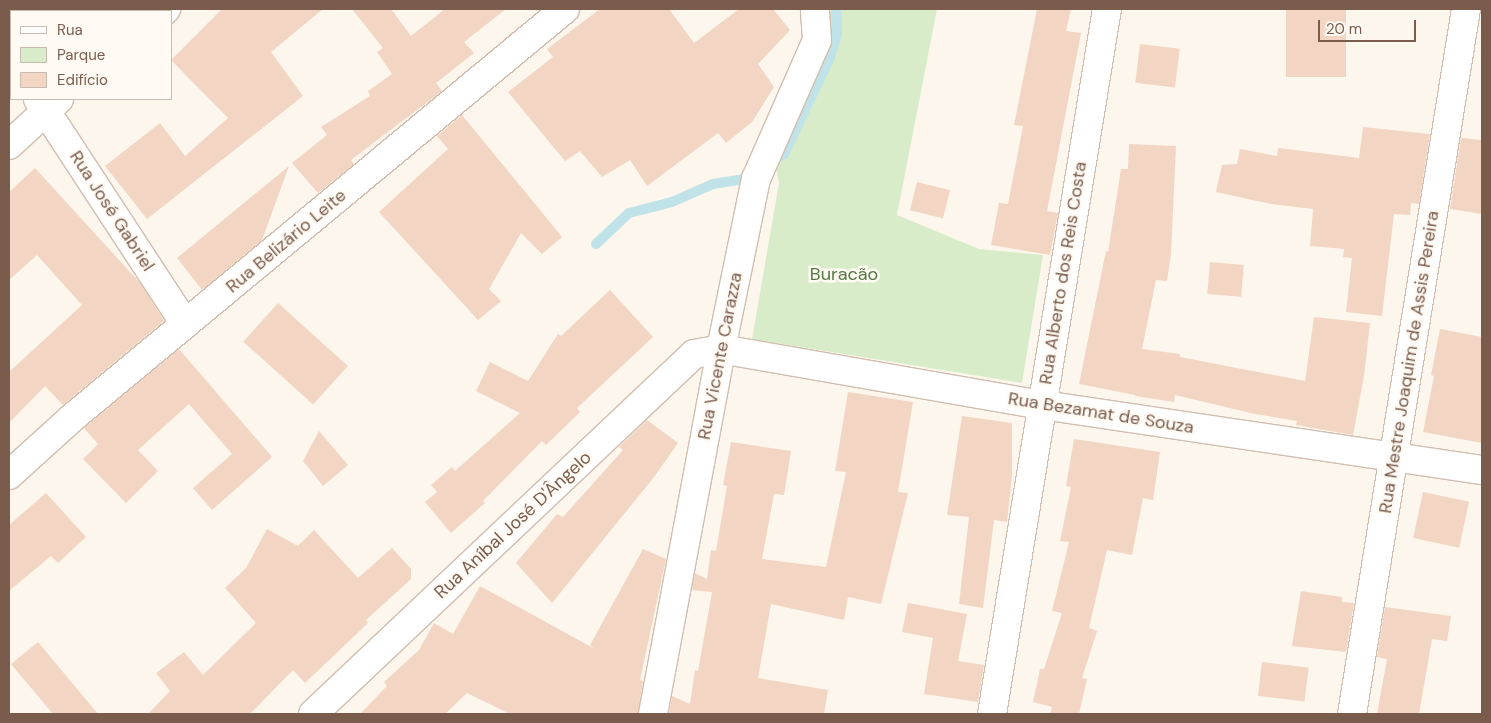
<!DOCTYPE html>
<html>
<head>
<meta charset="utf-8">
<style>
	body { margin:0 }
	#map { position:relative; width:1491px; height:723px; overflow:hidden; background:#fdf6ec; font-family:"DM Sans",sans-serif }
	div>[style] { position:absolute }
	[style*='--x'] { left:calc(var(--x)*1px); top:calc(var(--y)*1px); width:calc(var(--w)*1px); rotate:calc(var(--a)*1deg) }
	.green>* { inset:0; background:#d8ecc9 }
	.stream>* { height:10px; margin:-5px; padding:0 5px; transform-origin:5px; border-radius:5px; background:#bfe3e8 }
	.building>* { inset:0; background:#f3d5c3; transform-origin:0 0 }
	.roads { filter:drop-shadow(1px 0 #d1beb0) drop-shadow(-1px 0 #d1beb0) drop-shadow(0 1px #d1beb0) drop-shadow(0 -1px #d1beb0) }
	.minor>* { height:28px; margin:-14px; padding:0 14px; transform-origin:14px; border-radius:14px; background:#fff }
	span { translate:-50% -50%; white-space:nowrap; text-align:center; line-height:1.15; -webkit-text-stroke:5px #fffaf3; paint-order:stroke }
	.street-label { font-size:18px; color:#7a5c4d }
	.park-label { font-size:18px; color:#537a41 }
	.frame { position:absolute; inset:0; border:10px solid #7a5c4d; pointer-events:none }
	.legend { position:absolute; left:10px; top:10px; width:162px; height:90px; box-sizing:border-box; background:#fffaf3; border:1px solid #cabbb1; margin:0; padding:6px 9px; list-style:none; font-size:15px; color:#7a5c4d }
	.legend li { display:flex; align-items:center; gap:10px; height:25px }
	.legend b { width:25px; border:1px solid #cabbb1 }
	.scale { position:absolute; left:1318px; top:20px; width:98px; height:22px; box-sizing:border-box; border:2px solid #7a5c4d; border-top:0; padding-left:6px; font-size:15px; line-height:18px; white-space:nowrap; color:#7a5c4d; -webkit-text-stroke:4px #fffaf3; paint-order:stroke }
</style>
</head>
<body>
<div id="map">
	<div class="green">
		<div style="clip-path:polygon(824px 9px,937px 9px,897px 215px,979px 249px,1043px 255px,1022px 383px,752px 339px,779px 183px,776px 168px,825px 48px)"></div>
	</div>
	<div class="stream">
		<div style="--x:770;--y:163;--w:17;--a:-33"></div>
		<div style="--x:784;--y:154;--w:107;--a:-64.6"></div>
		<div style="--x:830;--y:57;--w:24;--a:-73"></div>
		<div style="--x:837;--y:34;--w:25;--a:-92"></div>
		<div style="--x:596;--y:244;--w:45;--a:-43.2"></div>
		<div style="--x:629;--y:213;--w:44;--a:-14.3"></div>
		<div style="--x:672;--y:202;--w:45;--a:-23.7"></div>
		<div style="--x:713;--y:184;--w:30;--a:-9"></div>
		<div style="--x:743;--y:179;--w:12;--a:-31"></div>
	</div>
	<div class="building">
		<div style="clip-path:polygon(222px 9px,323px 9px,271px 52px,303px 96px,147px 219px,105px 166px,160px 123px,185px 156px,228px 118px,171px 60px)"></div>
		<div style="clip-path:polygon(352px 9px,391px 9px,411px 36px,445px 9px,506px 9px,464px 42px,474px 53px,436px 83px,442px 91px,351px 160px,354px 164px,318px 193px,292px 163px,327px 135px,321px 127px,370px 96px,368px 91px,392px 74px,377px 52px,383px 48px)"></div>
		<div style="clip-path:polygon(600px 9px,669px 9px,694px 43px,739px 9px,773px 9px,790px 30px,758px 64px,774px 87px,752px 122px,726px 143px,718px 133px,647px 186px,630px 160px,602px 177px,580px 151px,565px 161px,508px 92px,553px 57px,547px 49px)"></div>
		<div style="clip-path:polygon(1037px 9px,1071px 9px,1066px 31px,1081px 33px,1047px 211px,1058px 213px,1050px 255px,991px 245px,999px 203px,1008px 204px,1023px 126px,1014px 125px)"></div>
		<div style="left:1286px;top:9px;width:60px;height:68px"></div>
		<div style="left:1140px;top:44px;width:40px;height:39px;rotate:7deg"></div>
		<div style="clip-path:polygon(462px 115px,562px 237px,542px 254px,521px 233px,489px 289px,501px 301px,478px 320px,379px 212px,448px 149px,437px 136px)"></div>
		<div style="clip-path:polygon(1363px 127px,1430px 134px,1419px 204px,1411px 203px,1410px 215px,1394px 214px,1382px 316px,1346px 312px,1352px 258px,1343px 257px,1344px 249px,1310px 246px,1313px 209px,1271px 204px,1216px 192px,1222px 165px,1237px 164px,1240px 149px,1277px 156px,1278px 148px,1359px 158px)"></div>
		<div style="clip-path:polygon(1461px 138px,1482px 140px,1482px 214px,1450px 209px)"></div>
		<div style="clip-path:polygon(1129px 144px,1176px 146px,1171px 254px,1167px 281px,1156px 280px,1142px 349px,1180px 354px,1180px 357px,1305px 381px,1314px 317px,1370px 323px,1364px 376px,1353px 435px,1296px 425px,1297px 421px,1255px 414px,1175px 395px,1174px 402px,1135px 396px,1135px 395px,1079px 384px,1106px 251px,1108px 252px,1121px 169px,1128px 169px)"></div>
		<div style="clip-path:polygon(289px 166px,262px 240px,202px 290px,177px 258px)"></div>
		<div style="clip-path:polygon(35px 168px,141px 284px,164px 321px,63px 405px,45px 386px,9px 423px,9px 372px,82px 305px,37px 255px,9px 280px,9px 192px)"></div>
		<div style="left:917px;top:182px;width:34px;height:29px;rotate:14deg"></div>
		<div style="left:1210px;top:262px;width:34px;height:32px;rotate:5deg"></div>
		<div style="clip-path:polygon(610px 290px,653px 337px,577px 408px,580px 412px,546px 445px,542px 441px,483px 501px,485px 503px,451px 533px,425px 502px,437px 492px,431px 485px,452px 467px,455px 471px,520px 413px,476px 391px,490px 362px,528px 381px,558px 334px,561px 336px)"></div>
		<div style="left:278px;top:303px;width:94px;height:52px;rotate:42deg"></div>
		<div style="clip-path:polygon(1440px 329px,1482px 337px,1482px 443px,1423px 432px,1434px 376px,1431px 375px)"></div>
		<div style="clip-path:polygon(179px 349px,272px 457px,212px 510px,193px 488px,232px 454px,189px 404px,138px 450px,158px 471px,126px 503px,83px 459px,98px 444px,84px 428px)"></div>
		<div style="clip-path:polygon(848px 392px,913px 402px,898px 492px,908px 493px,881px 604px,848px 597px,844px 620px,771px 604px,758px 678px,828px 690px,824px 714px,669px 714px,672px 696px,690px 704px,695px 670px,698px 671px,712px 592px,692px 590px,695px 573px,707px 579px,711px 550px,716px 551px,727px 486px,723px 485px,731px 442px,791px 451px,784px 495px,774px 494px,762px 559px,826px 567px,846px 472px,835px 471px)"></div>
		<div style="clip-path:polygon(962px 416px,1012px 423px,1012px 477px,1007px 522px,994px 520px,983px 608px,959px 604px,969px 517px,947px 515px)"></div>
		<div style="clip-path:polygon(647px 420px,678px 443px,654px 477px,552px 603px,516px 563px,557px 514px,563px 517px,623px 450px,619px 447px)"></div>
		<div style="clip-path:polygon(319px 431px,348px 465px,323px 486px,303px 461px)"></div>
		<div style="clip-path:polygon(1074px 439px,1160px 452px,1153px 500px,1143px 498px,1132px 555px,1107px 550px,1089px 628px,1097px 631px,1082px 678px,1087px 679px,1079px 714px,1050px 714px,1052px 707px,1033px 702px,1040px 669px,1044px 669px,1062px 613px,1052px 611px,1069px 542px,1060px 541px,1071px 487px,1066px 486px)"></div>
		<div style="left:1423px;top:492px;width:47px;height:47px;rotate:12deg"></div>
		<div style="clip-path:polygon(46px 493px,86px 537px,58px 563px,51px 556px,9px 591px,9px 525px)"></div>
		<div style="clip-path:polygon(267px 529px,298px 546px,314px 530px,358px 578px,392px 548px,411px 569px,411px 579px,366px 620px,368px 623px,305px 683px,293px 670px,250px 714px,148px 714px,170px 691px,156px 673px,184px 652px,203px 675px,256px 623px,225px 588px,246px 568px)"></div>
		<div style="clip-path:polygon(643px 549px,666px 559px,640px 680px,643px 681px,638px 714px,510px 714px,467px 693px,445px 714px,360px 714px,387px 686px,384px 682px,419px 650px,434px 623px,453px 634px,480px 586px,593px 648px,590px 645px)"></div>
		<div style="clip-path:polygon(1301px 591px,1342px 597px,1342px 602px,1354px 603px,1346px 652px,1292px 646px)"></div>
		<div style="clip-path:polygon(908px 603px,967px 614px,958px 661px,984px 665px,978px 702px,924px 694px,933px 638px,902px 632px)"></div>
		<div style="clip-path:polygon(1385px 607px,1451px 616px,1447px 641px,1432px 639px,1419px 714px,1377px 714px,1387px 659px,1377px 657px)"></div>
		<div style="clip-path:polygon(38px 642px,98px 714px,53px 714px,11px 664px)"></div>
		<div style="left:1262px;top:662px;width:47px;height:34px;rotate:7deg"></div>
	</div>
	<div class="roads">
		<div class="minor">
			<div style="--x:164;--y:11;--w:3;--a:-45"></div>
			<div style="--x:9;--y:55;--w:4;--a:63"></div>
			<div style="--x:38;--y:99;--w:269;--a:56.8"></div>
			<div style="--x:9;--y:145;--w:68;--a:-42.6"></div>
			<div style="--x:9;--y:475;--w:86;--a:-42.2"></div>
			<div style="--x:73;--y:417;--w:639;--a:-39.67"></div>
			<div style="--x:313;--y:714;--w:524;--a:-43.38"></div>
			<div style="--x:694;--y:354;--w:27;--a:-10"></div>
			<div style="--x:721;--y:349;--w:326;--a:9.9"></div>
			<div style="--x:1042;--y:405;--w:445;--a:8.4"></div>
			<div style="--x:653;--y:714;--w:371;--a:-79.4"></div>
			<div style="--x:721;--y:349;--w:174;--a:-78.4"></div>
			<div style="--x:756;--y:179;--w:152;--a:-66.3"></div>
			<div style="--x:817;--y:40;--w:31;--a:-94"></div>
			<div style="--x:992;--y:714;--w:714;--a:-80.74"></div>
			<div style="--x:1352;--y:714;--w:714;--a:-80.81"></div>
		</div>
	</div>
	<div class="street-label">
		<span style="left:112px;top:211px;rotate:57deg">Rua José Gabriel</span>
		<span style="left:286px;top:241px;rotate:-40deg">Rua Belizário Leite</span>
		<span style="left:1063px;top:273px;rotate:-81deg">Rua Alberto dos Reis Costa</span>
		<span style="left:720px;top:356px;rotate:-79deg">Rua Vicente Carazza</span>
		<span style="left:1409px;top:362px;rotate:-81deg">Rua Mestre Joaquim de Assis Pereira</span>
		<span style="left:1101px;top:413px;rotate:9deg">Rua Bezamat de Souza</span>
		<span style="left:513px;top:525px;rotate:-43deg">Rua Aníbal José D'Ângelo</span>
	</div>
	<div class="park-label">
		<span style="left:844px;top:274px">Buracão</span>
	</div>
	<div class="frame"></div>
	<ul class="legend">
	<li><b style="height:6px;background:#fff"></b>Rua</li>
	<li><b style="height:14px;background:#d8ecc9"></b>Parque</li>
	<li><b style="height:14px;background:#f3d5c3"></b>Edifício</li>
	</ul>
	<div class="scale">20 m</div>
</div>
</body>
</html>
